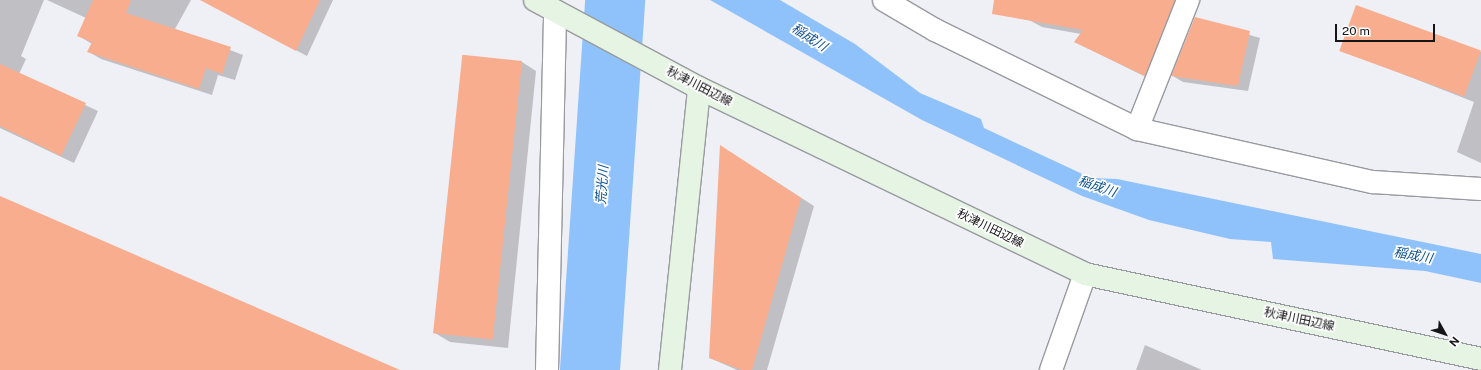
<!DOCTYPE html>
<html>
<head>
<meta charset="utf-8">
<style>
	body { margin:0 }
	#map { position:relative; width:1481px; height:370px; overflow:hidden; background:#efeff6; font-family:"Public Sans","Noto Sans JP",sans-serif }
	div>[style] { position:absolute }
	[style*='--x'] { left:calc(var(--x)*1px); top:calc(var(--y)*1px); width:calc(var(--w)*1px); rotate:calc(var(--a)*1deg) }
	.water>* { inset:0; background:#8fc2fb }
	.shadow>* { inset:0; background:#0003 }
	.river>* { height:60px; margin:-30px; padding:0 30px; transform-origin:30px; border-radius:30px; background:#8fc2fb }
	.building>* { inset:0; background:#f8ad8f; transform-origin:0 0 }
	.roads { filter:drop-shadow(1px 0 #999a9f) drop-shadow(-1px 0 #999a9f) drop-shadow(0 1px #999a9f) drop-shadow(0 -1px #999a9f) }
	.street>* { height:22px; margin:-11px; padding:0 11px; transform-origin:11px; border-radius:11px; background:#fff }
	.secondary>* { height:22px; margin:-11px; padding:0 11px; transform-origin:11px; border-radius:11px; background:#e5f4e3 }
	span { translate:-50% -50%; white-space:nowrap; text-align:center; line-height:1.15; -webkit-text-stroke:3.5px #fdfdfe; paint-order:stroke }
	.street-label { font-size:12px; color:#151517 }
	.water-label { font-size:13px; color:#0b508f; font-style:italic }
	.north { position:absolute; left:1425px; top:314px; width:40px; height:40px; -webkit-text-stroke:3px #fdfdfe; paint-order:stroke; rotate:130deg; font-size:11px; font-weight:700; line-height:16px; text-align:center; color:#151517 }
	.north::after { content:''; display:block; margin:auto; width:14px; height:18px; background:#151517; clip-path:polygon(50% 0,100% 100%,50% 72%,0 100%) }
	.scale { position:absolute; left:1335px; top:24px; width:100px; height:18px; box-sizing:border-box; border:2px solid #151517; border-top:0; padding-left:5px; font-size:12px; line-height:14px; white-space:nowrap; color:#151517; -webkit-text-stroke:3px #fdfdfe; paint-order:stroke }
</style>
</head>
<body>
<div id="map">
	<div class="water">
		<div style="clip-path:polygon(710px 0,780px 0,855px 44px,920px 93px,981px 119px,984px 128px,1091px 178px,1117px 179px,1481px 254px,1481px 283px,1425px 271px,1273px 259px,1271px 242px,1230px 239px,1149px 220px,1082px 196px,922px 120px)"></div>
	</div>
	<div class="shadow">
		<div style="clip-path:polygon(0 0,44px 0,21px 56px,26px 59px,19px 74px,98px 111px,74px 163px,0 128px)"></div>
		<div style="clip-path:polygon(47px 0,191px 0,175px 29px,243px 55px,235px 80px,218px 75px,212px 95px,101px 59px,89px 52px,92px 44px,79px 36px,86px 18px)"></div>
		<div style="clip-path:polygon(241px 0,333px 0,307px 56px,244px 23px)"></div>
		<div style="clip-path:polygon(1037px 0,1191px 0,1158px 83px,1075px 42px,1081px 34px,1042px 27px,1029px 20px)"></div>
		<div style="clip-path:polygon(1195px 19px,1260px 38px,1248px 91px,1183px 82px,1173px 76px)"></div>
		<div style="clip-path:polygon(1341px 50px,1481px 52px,1481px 163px,1457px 152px,1474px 102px)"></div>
		<div style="clip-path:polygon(522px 62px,536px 71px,508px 348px,450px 342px,435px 333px)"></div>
		<div style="clip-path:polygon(733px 154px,814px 206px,767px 370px,737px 370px,710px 358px)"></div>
		<div style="clip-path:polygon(1145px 345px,1202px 370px,1136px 370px)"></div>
	</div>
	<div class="river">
		<div style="--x:590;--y:370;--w:371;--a:-86.1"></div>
	</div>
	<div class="building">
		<div style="clip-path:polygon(93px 0,131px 0,126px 13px,231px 47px,222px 74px,206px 68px,199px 89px,87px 52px,92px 42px,77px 36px)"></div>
		<div style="clip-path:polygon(200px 0,320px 0,296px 51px)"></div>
		<div style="clip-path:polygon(994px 0,1175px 0,1145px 76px,1074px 42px,1083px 30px,992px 14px)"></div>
		<div style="left:1356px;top:5px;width:133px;height:49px;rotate:20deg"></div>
		<div style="clip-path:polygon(1195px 17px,1250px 31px,1238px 86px,1171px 76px)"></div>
		<div style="left:522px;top:61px;width:280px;height:60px;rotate:96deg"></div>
		<div style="clip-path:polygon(0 64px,86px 103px,61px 156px,0 126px)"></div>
		<div style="clip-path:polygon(720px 145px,801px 198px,752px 370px,742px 370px,709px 358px)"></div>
		<div style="clip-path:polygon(0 196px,276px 316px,400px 370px,0 370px)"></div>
	</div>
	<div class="roads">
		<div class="street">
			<div style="--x:884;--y:0;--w:59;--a:30.5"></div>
			<div style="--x:935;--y:30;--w:225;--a:26.1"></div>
			<div style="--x:1137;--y:129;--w:242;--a:12.7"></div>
			<div style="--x:1373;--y:182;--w:108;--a:3.7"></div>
			<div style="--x:1137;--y:129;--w:139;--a:-68.4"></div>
			<div style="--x:547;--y:370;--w:358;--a:-88.7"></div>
			<div style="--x:1051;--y:370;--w:102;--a:-70.5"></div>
		</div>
		<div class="secondary">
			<div style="--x:535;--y:0;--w:186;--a:28.2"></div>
			<div style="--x:699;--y:88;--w:428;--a:25.7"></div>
			<div style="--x:1085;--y:274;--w:405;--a:12.1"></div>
			<div style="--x:670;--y:370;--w:283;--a:-84.1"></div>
		</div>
	</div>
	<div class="street-label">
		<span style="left:699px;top:87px;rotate:27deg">秋津川田辺線</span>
		<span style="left:990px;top:229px;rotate:26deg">秋津川田辺線</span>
		<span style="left:1299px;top:320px;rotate:12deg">秋津川田辺線</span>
	</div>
	<div class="water-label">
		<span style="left:809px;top:38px;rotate:33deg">稲成川</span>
		<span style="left:603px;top:185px;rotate:-86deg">荒光川</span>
		<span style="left:1097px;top:187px;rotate:19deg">稲成川</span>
		<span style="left:1413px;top:256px;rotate:10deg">稲成川</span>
	</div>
	<div class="north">N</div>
	<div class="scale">20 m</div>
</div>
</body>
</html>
